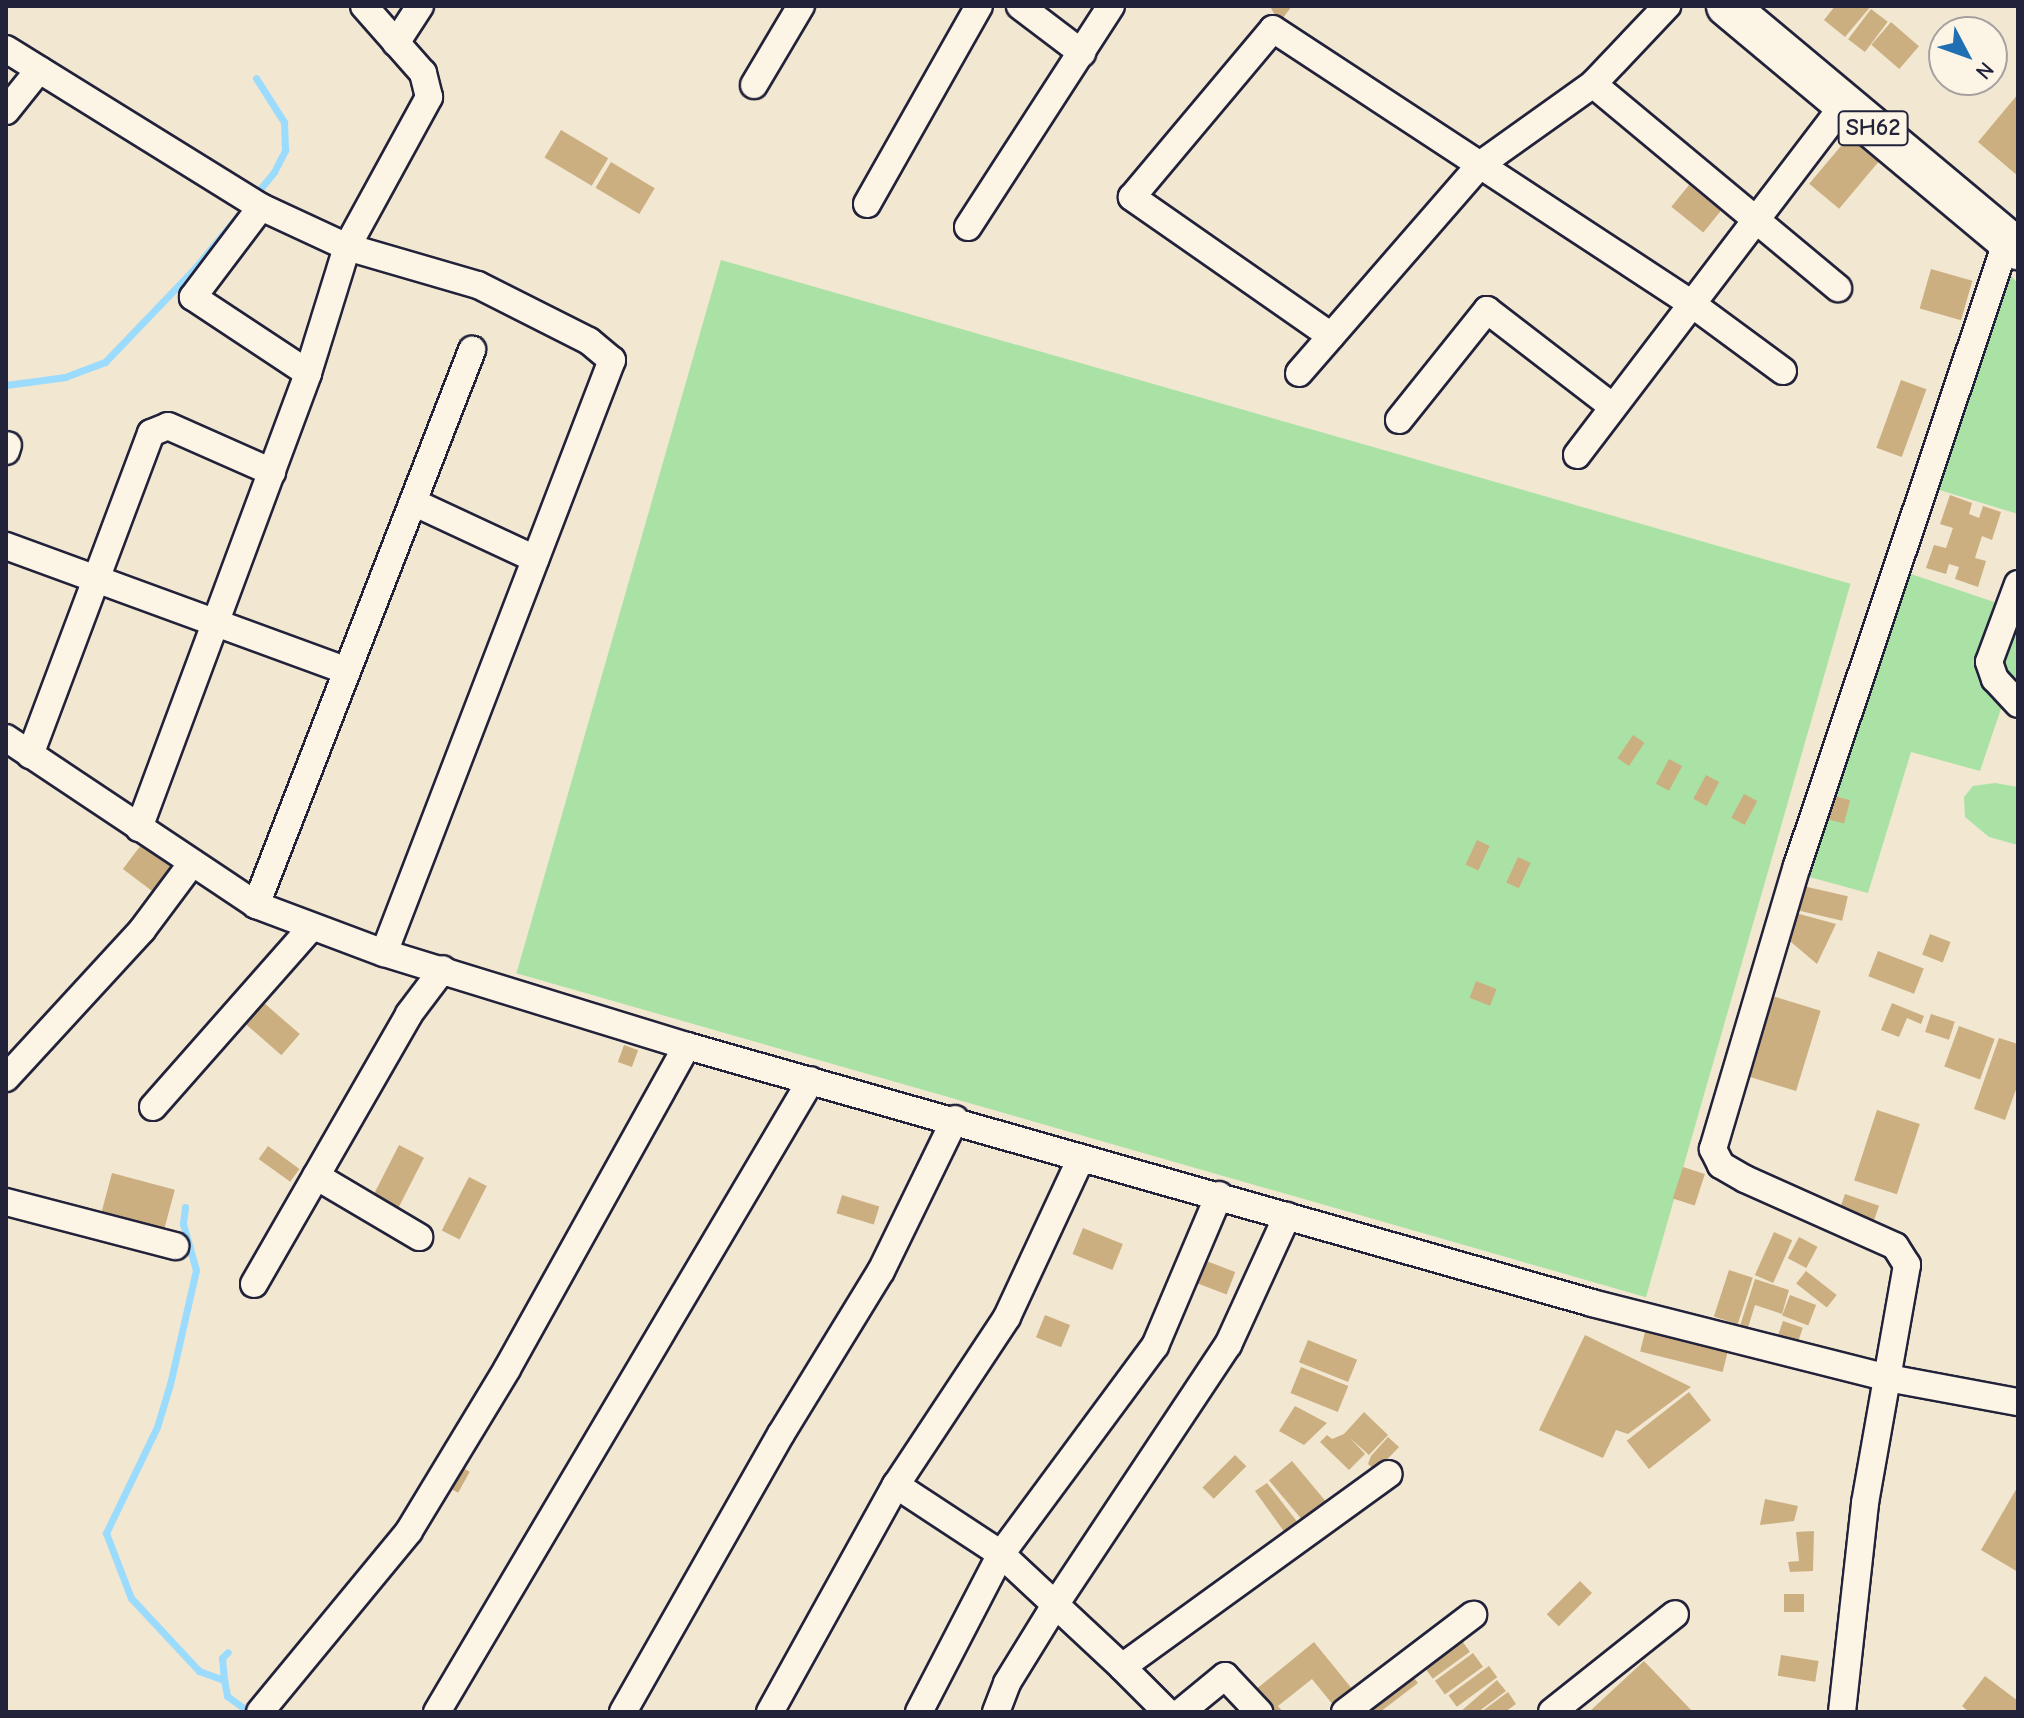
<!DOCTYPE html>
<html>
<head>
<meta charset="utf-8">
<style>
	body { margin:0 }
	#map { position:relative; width:2024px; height:1718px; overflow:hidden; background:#f2e7d1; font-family:"Comic Neue",sans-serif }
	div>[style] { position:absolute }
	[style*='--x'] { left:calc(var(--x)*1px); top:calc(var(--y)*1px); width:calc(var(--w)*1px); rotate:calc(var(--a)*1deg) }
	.green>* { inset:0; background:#aae2a5; transform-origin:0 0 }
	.stream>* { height:7px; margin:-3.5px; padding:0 3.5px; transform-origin:3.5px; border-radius:3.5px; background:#9bdbfd }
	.building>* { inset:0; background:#cbaf81; transform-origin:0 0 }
	.roads { filter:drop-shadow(2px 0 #22223b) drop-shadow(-2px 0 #22223b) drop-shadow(0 2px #22223b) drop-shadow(0 -2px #22223b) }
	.street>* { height:26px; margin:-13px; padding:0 13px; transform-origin:13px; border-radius:13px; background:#fcf5e5 }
	.primary>* { height:40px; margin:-20px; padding:0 20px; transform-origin:20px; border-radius:20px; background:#fcf5e5 }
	span { translate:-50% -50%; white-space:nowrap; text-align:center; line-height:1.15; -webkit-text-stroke:6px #fcf5e5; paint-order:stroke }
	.shield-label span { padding:2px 6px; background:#fcf5e5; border:2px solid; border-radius:6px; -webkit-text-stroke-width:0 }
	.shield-label { font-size:24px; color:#22223b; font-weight:700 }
	.frame { position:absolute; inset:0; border:8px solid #22223b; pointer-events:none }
	.north { position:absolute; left:1928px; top:16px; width:80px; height:80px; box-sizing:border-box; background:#fcf5e5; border:2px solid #a5a1a1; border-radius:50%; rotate:131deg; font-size:22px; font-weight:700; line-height:32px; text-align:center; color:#22223b }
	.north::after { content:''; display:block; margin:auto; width:28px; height:36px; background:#1f6fb2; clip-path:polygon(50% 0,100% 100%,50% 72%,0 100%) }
</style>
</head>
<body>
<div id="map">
	<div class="green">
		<div style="left:721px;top:260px;width:1175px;height:742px;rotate:16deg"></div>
		<div style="clip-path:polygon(2004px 266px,2018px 284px,2018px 514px,1936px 489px,1908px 573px,2018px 610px,2018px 679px,2012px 676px,1980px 771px,1911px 752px,1868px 893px,1802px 875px)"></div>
		<div style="clip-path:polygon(1995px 783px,2018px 787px,2018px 845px,1989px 837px,1965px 817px,1964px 797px,1973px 786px)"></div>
	</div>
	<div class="stream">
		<div style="--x:6;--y:385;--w:60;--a:-7.7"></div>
		<div style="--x:65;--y:377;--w:43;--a:-20.6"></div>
		<div style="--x:105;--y:362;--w:130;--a:-46.2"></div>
		<div style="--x:195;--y:268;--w:124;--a:-50.5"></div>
		<div style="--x:274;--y:172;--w:25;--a:-63"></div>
		<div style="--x:285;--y:150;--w:28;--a:-92"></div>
		<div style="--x:284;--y:122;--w:52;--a:-122.5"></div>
		<div style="--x:185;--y:1207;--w:17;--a:97"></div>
		<div style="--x:183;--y:1224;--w:48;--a:74.2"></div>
		<div style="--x:196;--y:1270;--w:117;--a:102.8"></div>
		<div style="--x:170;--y:1384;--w:45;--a:106.8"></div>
		<div style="--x:157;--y:1427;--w:118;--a:115.7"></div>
		<div style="--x:106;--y:1533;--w:70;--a:69"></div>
		<div style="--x:131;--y:1598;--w:100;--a:47"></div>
		<div style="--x:199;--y:1671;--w:27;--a:20"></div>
		<div style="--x:224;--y:1680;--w:16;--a:79"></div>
		<div style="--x:227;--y:1696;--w:26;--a:36"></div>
		<div style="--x:224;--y:1680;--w:22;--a:-95"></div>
		<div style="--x:222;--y:1658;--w:8;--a:-45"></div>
	</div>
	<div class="building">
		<div style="clip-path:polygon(1270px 6px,1292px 6px,1279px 23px)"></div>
		<div style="clip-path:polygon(1835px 6px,1871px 6px,1845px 37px,1824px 20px)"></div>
		<div style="left:1871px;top:9px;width:21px;height:38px;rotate:37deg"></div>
		<div style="left:1891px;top:22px;width:37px;height:30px;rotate:41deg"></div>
		<div style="clip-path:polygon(2018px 94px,2018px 176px,1978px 142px)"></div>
		<div style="left:561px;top:130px;width:55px;height:32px;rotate:31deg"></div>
		<div style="left:1851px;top:134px;width:39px;height:65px;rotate:40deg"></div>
		<div style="left:611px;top:162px;width:51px;height:30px;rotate:31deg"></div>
		<div style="left:1689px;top:185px;width:41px;height:28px;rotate:39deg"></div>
		<div style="left:1931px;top:269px;width:43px;height:41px;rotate:16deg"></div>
		<div style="left:1901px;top:380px;width:27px;height:72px;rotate:20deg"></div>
		<div style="clip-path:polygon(1950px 495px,1972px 503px,1969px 514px,1979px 518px,1983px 506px,2001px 512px,1992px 540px,1982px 536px,1975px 558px,1986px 561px,1978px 587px,1955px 579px,1959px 567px,1949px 564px,1946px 574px,1926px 568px,1934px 545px,1946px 548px,1953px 528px,1940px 524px)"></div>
		<div style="left:1633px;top:735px;width:14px;height:28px;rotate:34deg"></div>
		<div style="left:1669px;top:759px;width:15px;height:28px;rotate:28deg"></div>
		<div style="left:1706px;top:775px;width:15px;height:27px;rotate:28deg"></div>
		<div style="left:1744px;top:794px;width:15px;height:27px;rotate:28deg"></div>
		<div style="left:1827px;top:794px;width:24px;height:24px;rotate:15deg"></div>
		<div style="left:1477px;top:840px;width:14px;height:27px;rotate:25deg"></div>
		<div style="left:144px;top:841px;width:41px;height:35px;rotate:37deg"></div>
		<div style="left:1518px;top:857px;width:14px;height:28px;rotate:25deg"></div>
		<div style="left:1803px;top:886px;width:46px;height:25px;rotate:13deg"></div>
		<div style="clip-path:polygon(1792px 912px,1836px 924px,1817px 964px,1785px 937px)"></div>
		<div style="left:1930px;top:934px;width:22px;height:22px;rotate:21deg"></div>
		<div style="left:1878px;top:951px;width:49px;height:27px;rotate:21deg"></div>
		<div style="left:1476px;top:981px;width:22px;height:18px;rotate:21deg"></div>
		<div style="left:1769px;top:995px;width:54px;height:84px;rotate:17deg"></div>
		<div style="left:256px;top:996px;width:58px;height:28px;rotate:41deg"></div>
		<div style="clip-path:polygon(1892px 1003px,1924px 1016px,1921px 1024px,1907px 1018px,1899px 1037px,1881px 1030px)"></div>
		<div style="left:1931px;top:1014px;width:25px;height:19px;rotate:18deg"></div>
		<div style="left:1959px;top:1026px;width:38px;height:43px;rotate:20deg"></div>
		<div style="clip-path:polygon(1999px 1038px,2018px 1044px,2018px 1084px,2005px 1120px,1974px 1109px)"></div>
		<div style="left:624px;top:1045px;width:15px;height:18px;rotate:20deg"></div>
		<div style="left:1877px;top:1110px;width:45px;height:74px;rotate:18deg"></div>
		<div style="left:399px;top:1145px;width:28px;height:57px;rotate:27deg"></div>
		<div style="left:268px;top:1146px;width:39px;height:16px;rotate:36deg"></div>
		<div style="left:1683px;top:1167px;width:23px;height:33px;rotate:18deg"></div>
		<div style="left:112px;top:1173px;width:65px;height:47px;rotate:15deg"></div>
		<div style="left:469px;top:1177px;width:20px;height:60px;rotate:27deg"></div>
		<div style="left:1845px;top:1194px;width:36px;height:21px;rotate:19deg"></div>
		<div style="left:842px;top:1195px;width:39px;height:19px;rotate:17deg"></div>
		<div style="left:1083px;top:1228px;width:43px;height:28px;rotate:22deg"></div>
		<div style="left:1774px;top:1232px;width:20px;height:47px;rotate:24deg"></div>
		<div style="left:1799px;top:1237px;width:21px;height:24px;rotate:28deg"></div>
		<div style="left:1196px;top:1257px;width:42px;height:24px;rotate:21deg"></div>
		<div style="left:1729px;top:1270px;width:25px;height:49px;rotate:18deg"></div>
		<div style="left:1806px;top:1271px;width:39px;height:16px;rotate:38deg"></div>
		<div style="clip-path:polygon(1755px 1279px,1789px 1290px,1782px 1314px,1755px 1305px,1746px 1334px,1738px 1332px)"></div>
		<div style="left:1790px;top:1295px;width:28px;height:22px;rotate:21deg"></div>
		<div style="left:1045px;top:1315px;width:27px;height:24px;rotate:22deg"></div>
		<div style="left:1783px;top:1321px;width:21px;height:19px;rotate:19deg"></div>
		<div style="left:1645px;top:1332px;width:85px;height:20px;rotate:14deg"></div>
		<div style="clip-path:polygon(1585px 1335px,1691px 1387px,1628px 1434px,1616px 1430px,1603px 1458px,1539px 1430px)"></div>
		<div style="left:1308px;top:1340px;width:53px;height:24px;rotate:22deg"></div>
		<div style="left:1301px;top:1367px;width:51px;height:28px;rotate:22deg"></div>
		<div style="left:1689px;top:1392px;width:36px;height:79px;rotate:52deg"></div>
		<div style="clip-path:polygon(1295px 1406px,1327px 1423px,1304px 1445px,1279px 1431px)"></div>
		<div style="clip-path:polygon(1364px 1412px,1388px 1435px,1369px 1455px,1350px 1438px,1365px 1454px,1349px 1470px,1320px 1442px,1327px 1435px,1332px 1439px,1344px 1434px)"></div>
		<div style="clip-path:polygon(1388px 1437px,1399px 1447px,1376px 1471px,1368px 1464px,1371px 1456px)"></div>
		<div style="left:1235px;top:1455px;width:16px;height:46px;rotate:45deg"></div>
		<div style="left:1292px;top:1461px;width:56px;height:30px;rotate:50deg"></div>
		<div style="left:461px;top:1467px;width:10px;height:24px;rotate:29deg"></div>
		<div style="clip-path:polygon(1267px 1483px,1302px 1528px,1288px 1537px,1255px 1491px)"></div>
		<div style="clip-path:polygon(2018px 1486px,2018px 1572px,1981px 1550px)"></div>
		<div style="clip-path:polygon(1765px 1499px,1798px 1506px,1794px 1521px,1760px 1525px)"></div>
		<div style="clip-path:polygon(1814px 1531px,1813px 1571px,1790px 1572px,1788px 1562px,1799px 1561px,1796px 1532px)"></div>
		<div style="left:1580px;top:1581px;width:17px;height:47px;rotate:45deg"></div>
		<div style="left:1784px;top:1594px;width:20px;height:18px"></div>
		<div style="left:1457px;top:1634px;width:22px;height:46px;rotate:54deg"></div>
		<div style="clip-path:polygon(1314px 1642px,1357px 1695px,1338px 1711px,1312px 1679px,1278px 1706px,1283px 1712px,1263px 1712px,1249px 1695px)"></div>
		<div style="left:1473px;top:1653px;width:17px;height:47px;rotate:54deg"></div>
		<div style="left:1781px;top:1655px;width:38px;height:21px;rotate:9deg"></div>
		<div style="clip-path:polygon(1644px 1661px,1693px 1712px,1589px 1712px)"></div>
		<div style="left:1489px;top:1666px;width:14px;height:50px;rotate:54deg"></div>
		<div style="clip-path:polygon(1408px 1670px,1418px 1683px,1380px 1712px,1369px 1712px,1363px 1705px)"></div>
		<div style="clip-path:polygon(1985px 1676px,2018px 1701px,2018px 1712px,1969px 1712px,1962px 1706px)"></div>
		<div style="clip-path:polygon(1497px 1680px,1506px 1691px,1478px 1712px,1460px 1712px)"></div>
		<div style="clip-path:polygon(1508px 1692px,1516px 1704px,1505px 1712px,1481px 1712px)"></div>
	</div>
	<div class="roads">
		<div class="street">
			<div style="--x:1020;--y:6;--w:78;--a:37.2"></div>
			<div style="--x:396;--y:43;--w:44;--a:-57"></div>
			<div style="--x:6;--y:49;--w:300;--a:31.8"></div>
			<div style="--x:261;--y:207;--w:95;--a:24.9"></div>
			<div style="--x:347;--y:247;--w:136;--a:16.2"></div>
			<div style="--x:478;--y:285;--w:124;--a:26.8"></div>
			<div style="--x:589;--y:341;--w:30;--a:40"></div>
			<div style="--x:612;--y:360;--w:635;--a:111.03"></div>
			<div style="--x:1593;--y:84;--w:319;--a:39.8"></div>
			<div style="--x:754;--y:85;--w:92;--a:-59.3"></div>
			<div style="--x:6;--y:111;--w:53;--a:-51.2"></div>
			<div style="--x:867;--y:204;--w:227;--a:-60.5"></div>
			<div style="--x:261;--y:207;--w:113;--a:127.1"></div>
			<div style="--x:193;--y:297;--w:138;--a:33.5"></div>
			<div style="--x:968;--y:227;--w:263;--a:-57.1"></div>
			<div style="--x:1331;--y:336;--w:243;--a:-145.1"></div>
			<div style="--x:1132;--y:197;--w:219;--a:-50"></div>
			<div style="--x:1273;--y:29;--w:501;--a:33.28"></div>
			<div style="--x:1692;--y:304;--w:113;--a:36.4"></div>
			<div style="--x:1299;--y:373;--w:277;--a:-49"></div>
			<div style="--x:1481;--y:164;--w:138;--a:-35.5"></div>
			<div style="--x:1593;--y:84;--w:108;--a:-46.5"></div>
			<div style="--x:1399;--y:420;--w:141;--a:-51.3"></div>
			<div style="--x:1487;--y:310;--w:159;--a:37.6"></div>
			<div style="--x:6;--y:451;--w:6;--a:-72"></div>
			<div style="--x:1577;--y:455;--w:441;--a:-52.7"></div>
			<div style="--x:413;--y:502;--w:135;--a:25"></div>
			<div style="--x:6;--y:546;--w:363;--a:20.1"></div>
			<div style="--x:2018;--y:584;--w:83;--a:110.4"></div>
			<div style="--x:1989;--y:662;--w:18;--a:71"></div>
			<div style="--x:1995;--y:679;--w:34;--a:47"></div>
			<div style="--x:6;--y:738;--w:301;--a:33.7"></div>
			<div style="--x:256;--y:905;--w:137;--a:20.6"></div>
			<div style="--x:384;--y:953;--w:317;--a:17.1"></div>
			<div style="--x:687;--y:1046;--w:941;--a:15.85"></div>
			<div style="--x:1592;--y:1303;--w:305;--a:14.2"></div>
			<div style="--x:1888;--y:1378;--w:132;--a:10.5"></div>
			<div style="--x:30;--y:755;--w:344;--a:-69.4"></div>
			<div style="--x:151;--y:433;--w:18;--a:-22"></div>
			<div style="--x:168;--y:426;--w:114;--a:23.9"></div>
			<div style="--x:139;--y:828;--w:485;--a:-69.6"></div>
			<div style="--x:308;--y:373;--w:132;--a:-72.8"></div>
			<div style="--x:347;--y:247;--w:171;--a:-61.3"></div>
			<div style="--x:429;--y:97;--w:25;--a:-104"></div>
			<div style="--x:423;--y:73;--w:89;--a:-131.4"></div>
			<div style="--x:256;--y:905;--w:596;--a:-68.73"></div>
			<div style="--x:6;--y:1078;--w:201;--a:-47.4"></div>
			<div style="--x:142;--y:930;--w:84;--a:-53.3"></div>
			<div style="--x:153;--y:1107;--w:239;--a:-48.6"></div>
			<div style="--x:316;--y:1176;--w:120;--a:30.6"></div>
			<div style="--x:6;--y:1202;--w:175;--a:14.6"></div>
			<div style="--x:254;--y:1284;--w:311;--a:-60.1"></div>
			<div style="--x:409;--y:1014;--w:56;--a:-52.9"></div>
			<div style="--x:896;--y:1485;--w:126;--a:33.3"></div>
			<div style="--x:1001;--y:1554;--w:166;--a:43"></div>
			<div style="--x:1122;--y:1667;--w:329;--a:-35.9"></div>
			<div style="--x:1122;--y:1667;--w:64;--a:45"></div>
			<div style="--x:260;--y:1712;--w:234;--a:-50.5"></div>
			<div style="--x:409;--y:1531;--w:189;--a:-58.8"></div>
			<div style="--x:507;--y:1369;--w:370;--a:-60.9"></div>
			<div style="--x:437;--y:1712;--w:734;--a:-59.38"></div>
			<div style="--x:623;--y:1712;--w:320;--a:-60.4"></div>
			<div style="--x:781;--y:1434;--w:191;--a:-58.5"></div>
			<div style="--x:881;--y:1271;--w:169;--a:-64"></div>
			<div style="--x:770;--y:1712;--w:260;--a:-61"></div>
			<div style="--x:896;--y:1485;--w:201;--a:-56.5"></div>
			<div style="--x:1007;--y:1317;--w:175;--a:-65"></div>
			<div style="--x:919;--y:1712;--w:178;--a:-62.6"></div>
			<div style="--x:1001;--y:1554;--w:259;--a:-53.5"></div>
			<div style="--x:1155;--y:1346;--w:164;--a:-67"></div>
			<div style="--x:996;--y:1712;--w:31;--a:-69"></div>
			<div style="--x:1007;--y:1683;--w:95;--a:-58.3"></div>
			<div style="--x:1057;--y:1602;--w:309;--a:-56.4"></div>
			<div style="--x:1228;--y:1345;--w:142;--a:-65.4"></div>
			<div style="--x:1181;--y:1712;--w:57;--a:-39.3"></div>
			<div style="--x:1225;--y:1676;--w:50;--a:46.6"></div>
			<div style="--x:1345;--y:1712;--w:161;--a:-37.2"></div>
			<div style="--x:1552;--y:1712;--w:157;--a:-38.5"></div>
			<div style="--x:1842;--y:1712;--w:210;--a:-83.7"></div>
			<div style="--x:1865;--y:1503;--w:242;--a:-80"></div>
			<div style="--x:1907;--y:1265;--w:22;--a:-122"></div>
			<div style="--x:1895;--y:1246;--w:164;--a:-155.9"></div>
			<div style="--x:1745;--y:1179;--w:28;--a:-150"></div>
			<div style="--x:1721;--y:1165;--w:18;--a:-117"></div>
			<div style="--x:1713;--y:1149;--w:295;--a:-73.5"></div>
			<div style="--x:1797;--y:866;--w:660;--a:-71.46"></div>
		</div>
		<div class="primary">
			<div style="--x:1727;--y:6;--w:379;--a:39.9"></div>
		</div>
	</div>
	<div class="shield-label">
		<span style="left:1873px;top:128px">SH62</span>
	</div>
	<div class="frame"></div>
	<div class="north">N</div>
</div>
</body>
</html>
